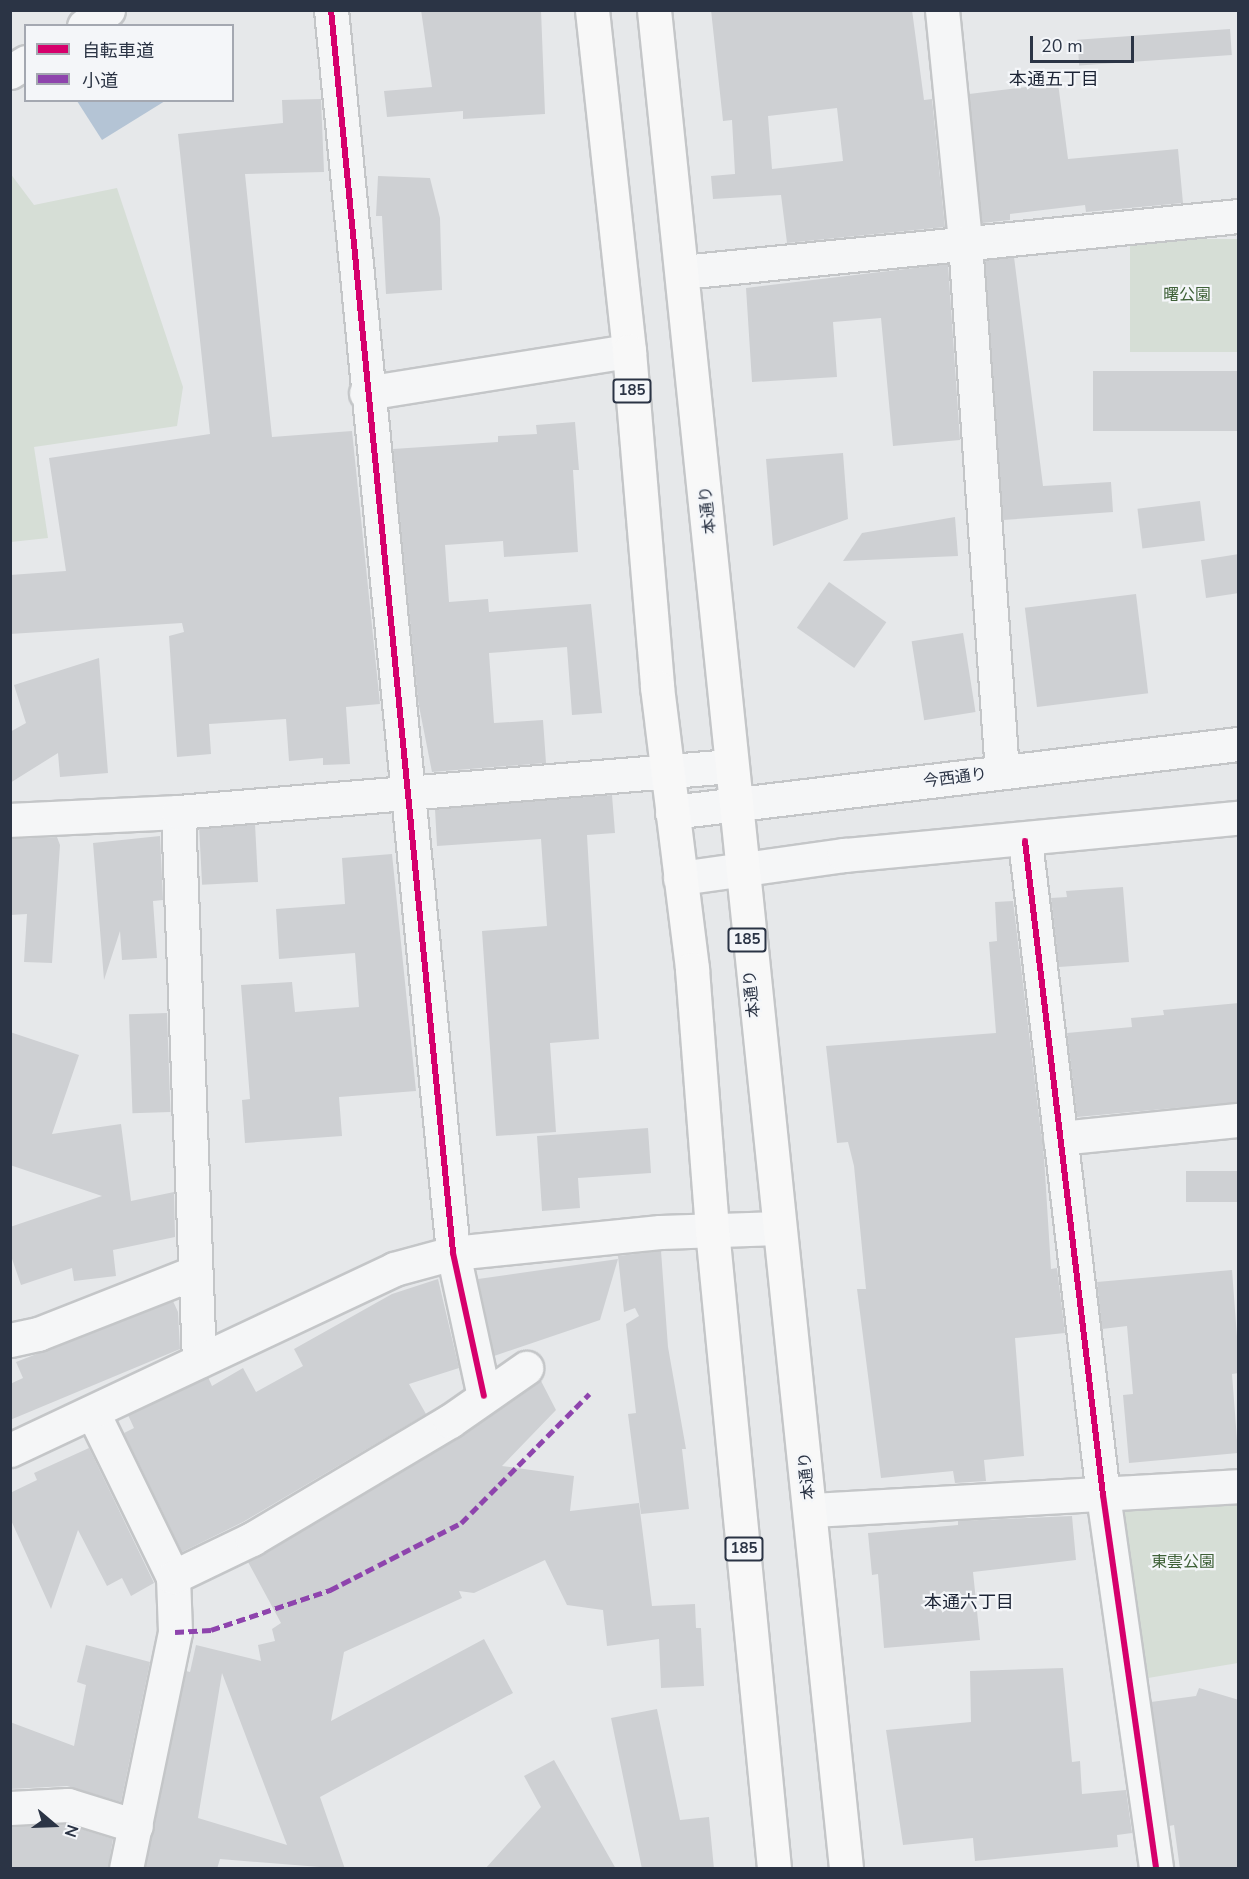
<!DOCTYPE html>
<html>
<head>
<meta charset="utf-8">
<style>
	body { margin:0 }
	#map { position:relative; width:1249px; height:1879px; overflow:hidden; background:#e6e8ea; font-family:"Nunito Sans","Noto Sans JP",sans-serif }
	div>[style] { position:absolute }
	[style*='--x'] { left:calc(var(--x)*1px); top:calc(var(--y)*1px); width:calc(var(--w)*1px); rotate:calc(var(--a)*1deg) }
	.green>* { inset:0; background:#d6ded6; transform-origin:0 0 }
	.water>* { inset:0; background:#b4c4d5 }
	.building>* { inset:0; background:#ced0d3; transform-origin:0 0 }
	.roads { filter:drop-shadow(2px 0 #c4c6c8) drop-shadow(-2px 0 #c4c6c8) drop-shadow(0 2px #c4c6c8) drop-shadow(0 -2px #c4c6c8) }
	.minor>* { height:33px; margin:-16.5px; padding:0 16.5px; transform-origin:16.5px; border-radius:16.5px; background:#f5f6f7 }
	.highway>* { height:33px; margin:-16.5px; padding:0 16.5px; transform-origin:16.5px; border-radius:16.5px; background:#f8f8f8 }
	.quiet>* { height:4.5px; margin-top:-2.25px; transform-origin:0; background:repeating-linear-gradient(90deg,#8e44ad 0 9px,transparent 0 13.5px) }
	.cycleway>* { height:6px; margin:-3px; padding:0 3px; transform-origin:3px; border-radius:3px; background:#d6006c }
	span { translate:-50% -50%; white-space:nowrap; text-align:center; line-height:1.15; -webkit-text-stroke:4.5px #f4f6f9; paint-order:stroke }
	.shield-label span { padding:2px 4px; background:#f4f6f9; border:2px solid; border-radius:4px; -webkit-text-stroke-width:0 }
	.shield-label { font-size:15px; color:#2b3445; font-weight:700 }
	.park-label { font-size:16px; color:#3f6138 }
	.street-label { font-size:16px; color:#2b3445 }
	.neighbourhood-label { font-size:18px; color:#1d2536 }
	.frame { position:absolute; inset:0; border:12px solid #2b3445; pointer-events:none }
	.legend { position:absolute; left:24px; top:24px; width:210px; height:78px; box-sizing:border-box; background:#f4f6f9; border:2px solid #a4a8b1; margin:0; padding:8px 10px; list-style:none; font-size:18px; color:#2b3445 }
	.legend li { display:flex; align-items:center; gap:12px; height:30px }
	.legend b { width:30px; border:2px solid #a4a8b1 }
	.north { position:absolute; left:24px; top:1795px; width:60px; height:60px; -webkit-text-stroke:4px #f4f6f9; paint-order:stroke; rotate:109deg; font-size:16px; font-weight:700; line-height:24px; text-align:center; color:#2b3445 }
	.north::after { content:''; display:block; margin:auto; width:21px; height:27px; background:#2b3445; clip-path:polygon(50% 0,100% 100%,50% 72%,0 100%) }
	.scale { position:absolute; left:1030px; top:36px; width:104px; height:27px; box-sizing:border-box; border:3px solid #2b3445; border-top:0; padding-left:8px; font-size:18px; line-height:21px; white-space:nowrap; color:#2b3445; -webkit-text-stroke:4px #f4f6f9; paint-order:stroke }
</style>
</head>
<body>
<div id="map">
	<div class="green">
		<div style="clip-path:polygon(10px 173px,34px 205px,117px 188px,183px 387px,177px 426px,34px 447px,48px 538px,11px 542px)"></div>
		<div style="left:1238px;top:239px;width:113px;height:108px;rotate:90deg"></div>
		<div style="clip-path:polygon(1238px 1504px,1238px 1663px,1142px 1679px,1121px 1510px)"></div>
	</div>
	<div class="water">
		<div style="clip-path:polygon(77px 101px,165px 101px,102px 140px)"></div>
	</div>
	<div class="building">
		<div style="clip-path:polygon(421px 10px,541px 10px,545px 114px,463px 119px,463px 111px,387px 117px,384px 91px,432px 87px)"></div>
		<div style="clip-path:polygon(evenodd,711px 10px,912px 10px,924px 100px,932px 99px,945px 227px,787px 243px,781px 195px,713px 199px,711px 176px,735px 174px,732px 120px,723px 121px,711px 10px,837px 108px,843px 161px,772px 169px,768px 116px,837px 108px)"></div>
		<div style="left:1230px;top:29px;width:26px;height:153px;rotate:86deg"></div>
		<div style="clip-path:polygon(1058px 83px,1068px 159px,1178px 149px,1183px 203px,1086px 212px,1085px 205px,1010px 214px,1010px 220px,982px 223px,969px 94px)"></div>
		<div style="clip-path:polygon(321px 99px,324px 172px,245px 174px,272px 437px,352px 431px,380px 704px,346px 707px,350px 764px,323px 765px,323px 758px,289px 761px,286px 719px,209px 724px,211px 754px,177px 757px,169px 636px,184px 632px,182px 623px,10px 634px,10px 575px,66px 571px,49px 458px,210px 434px,178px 134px,283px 123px,282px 100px)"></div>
		<div style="clip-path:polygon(378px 176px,430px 178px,440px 218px,442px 290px,386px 294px,382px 216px,376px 216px)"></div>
		<div style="clip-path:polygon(1014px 257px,1043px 486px,1111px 482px,1113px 512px,1003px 520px,985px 260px)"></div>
		<div style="clip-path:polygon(948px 264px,960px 440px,893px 446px,881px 318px,833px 322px,837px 377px,752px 382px,746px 288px)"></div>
		<div style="left:1239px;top:371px;width:60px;height:146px;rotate:90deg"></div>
		<div style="clip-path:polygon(575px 422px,579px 470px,573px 470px,578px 552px,504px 557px,503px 541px,445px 545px,449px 602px,488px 599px,489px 612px,591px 604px,602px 713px,572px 715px,567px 647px,489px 653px,494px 723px,543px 720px,546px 763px,432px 772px,418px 701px,393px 449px,498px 442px,498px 436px,537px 434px,536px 425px)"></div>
		<div style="clip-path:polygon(843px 453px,848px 519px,773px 546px,766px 459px)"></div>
		<div style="left:1200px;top:501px;width:40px;height:63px;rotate:83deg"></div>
		<div style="clip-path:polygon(955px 517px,958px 556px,843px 561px,862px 533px)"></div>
		<div style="clip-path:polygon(1239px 554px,1239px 593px,1206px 598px,1201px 560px)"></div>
		<div style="left:829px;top:582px;width:70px;height:56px;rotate:35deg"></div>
		<div style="left:1136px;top:594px;width:100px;height:112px;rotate:83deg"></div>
		<div style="left:963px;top:633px;width:80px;height:52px;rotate:81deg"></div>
		<div style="clip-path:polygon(99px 658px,108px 773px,60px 777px,58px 753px,10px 783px,10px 732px,26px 723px,14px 685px)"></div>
		<div style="clip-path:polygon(612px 795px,615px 833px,587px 835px,599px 1039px,550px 1043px,556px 1132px,496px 1136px,482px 931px,547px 926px,541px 839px,437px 846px,435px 809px)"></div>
		<div style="left:255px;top:824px;width:58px;height:56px;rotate:87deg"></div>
		<div style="clip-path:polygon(160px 836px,163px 900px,153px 901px,157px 958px,122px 960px,120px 931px,104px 980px,93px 843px)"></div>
		<div style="clip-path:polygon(57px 837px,60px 845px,52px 963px,24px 962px,27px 914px,10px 915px,10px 839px)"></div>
		<div style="clip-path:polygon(392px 854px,416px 1091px,339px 1097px,342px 1136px,245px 1143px,242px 1100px,250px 1099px,241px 985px,292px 982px,295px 1012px,359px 1007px,355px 953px,279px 959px,276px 909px,345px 904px,342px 858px)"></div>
		<div style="clip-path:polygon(1123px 887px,1129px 962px,1059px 967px,1051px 898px,1067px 897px,1066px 891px)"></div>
		<div style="clip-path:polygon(1013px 901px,1044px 1157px,1051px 1269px,1057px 1268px,1065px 1333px,1015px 1338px,1024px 1456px,984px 1460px,986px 1481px,955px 1483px,953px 1471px,881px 1478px,857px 1289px,866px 1289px,854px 1166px,848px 1142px,837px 1143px,826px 1046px,996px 1033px,989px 942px,997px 941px,995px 902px)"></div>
		<div style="clip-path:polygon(1239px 1003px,1239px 1102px,1077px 1117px,1067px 1033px,1132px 1027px,1131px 1018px,1164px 1015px,1163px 1010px)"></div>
		<div style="left:167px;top:1013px;width:99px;height:38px;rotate:88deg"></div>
		<div style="clip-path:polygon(10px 1032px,79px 1055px,52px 1134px,121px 1124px,131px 1201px,174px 1192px,175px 1237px,113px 1250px,116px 1276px,74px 1281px,72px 1268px,21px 1285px,10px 1253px,10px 1227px,102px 1196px,10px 1165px)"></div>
		<div style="clip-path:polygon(648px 1128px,651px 1173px,578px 1178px,580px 1208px,542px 1211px,537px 1136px)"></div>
		<div style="left:1239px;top:1171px;width:31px;height:53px;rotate:90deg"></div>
		<div style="clip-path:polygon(661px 1251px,668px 1347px,686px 1449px,682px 1449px,689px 1509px,641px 1514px,628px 1414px,636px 1413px,626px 1324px,639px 1316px,635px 1308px,624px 1312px,618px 1256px)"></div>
		<div style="clip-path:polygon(618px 1259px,600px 1320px,494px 1356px,478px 1279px)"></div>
		<div style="clip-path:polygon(1232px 1270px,1239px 1363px,1239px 1373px,1232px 1374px,1238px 1453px,1129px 1463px,1123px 1395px,1133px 1394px,1127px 1326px,1102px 1329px,1097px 1282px)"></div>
		<div style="clip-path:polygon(438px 1279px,459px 1368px,409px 1384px,426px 1414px,243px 1522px,182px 1552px,124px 1433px,134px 1428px,128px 1415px,208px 1377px,212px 1386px,243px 1368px,256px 1392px,303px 1366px,294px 1349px,392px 1294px)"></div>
		<div style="clip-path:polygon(173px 1301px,178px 1312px,180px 1349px,10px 1420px,10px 1384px,23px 1378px,16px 1362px)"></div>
		<div style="clip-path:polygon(evenodd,540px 1379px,556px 1410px,502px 1466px,574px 1476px,570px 1511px,639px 1503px,652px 1606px,695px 1604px,696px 1628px,701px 1628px,704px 1686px,661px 1688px,659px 1639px,607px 1646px,603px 1610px,567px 1605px,545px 1560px,474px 1593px,459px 1591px,462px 1598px,344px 1652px,331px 1721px,484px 1639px,513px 1693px,320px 1797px,345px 1869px,220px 1859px,217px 1869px,145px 1869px,186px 1671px,190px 1672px,196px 1645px,261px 1661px,258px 1645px,275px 1641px,272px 1629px,281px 1623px,248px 1562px,460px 1437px,540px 1379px,222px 1673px,287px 1845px,198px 1818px,222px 1673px)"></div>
		<div style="clip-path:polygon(89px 1448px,154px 1583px,131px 1596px,122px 1578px,107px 1586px,78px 1530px,51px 1609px,10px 1518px,10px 1493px,37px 1480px,34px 1473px)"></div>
		<div style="clip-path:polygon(1072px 1516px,1076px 1560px,973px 1572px,980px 1640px,884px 1648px,878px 1574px,872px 1575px,868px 1533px,958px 1525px,958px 1521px)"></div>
		<div style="clip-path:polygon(86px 1645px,150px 1662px,121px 1802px,67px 1786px,10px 1789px,10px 1722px,74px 1746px,86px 1685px,77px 1682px)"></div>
		<div style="clip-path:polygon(1063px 1668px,1072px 1762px,1080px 1761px,1082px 1794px,1126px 1790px,1132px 1833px,1117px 1835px,1118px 1847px,975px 1861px,973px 1838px,903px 1845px,886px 1730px,971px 1722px,970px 1671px)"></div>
		<div style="clip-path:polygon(1199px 1688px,1239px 1700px,1239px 1869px,1180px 1869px,1174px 1825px,1169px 1826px,1151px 1702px,1196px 1696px)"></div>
		<div style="clip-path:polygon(657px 1709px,680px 1820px,709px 1817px,714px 1869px,642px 1869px,611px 1718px)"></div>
		<div style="clip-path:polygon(554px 1760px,616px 1869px,485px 1869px,541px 1807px,524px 1776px)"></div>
		<div style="clip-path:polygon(66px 1824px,113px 1839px,108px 1869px,10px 1869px,10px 1827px)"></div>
	</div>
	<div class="roads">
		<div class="minor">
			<div style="--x:331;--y:10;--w:1249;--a:84.39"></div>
			<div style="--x:453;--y:1253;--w:146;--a:77.8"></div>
			<div style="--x:942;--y:10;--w:233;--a:84.3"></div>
			<div style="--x:965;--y:242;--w:531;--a:86.01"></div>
			<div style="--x:84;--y:26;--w:29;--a:-34"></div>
			<div style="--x:10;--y:72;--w:19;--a:-32"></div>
			<div style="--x:683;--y:272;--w:558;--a:-5.76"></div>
			<div style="--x:366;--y:393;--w:266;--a:-9.1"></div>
			<div style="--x:178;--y:812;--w:549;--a:87.81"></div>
			<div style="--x:672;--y:812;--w:570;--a:-6.85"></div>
			<div style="--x:10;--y:820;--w:168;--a:-2.7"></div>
			<div style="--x:178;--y:812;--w:555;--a:-4.76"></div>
			<div style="--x:1025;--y:841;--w:659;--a:83.2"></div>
			<div style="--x:1103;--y:1495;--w:377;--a:81.9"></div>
			<div style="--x:680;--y:878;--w:166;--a:-8"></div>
			<div style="--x:844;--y:855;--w:396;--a:-5.4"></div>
			<div style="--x:1060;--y:1138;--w:179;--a:-5.8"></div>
			<div style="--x:10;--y:1340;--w:29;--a:-12"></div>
			<div style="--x:38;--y:1334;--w:169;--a:-21.5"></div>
			<div style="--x:93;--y:1413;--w:182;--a:64"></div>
			<div style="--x:173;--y:1577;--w:55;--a:87.9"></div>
			<div style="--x:175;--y:1632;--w:241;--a:101.7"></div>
			<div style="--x:10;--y:1450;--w:425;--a:-25.2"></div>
			<div style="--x:394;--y:1269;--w:61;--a:-15.2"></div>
			<div style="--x:453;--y:1253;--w:208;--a:-5.8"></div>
			<div style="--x:660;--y:1232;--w:119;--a:-1.9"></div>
			<div style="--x:811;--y:1510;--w:428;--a:-3.2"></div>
			<div style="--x:173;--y:1577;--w:88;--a:-25.7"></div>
			<div style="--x:252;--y:1539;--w:230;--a:-30.8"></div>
			<div style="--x:450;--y:1421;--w:93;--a:-34.9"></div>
			<div style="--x:10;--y:1808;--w:58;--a:-3"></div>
			<div style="--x:68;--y:1805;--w:71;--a:17.2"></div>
		</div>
		<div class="highway">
			<div style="--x:592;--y:10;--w:343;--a:83.8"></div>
			<div style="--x:629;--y:351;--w:337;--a:85.2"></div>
			<div style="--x:657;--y:687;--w:284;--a:82.9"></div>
			<div style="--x:692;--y:969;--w:262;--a:85.6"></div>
			<div style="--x:712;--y:1230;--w:641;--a:84.45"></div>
			<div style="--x:654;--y:10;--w:1868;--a:84.1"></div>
		</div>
	</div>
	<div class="quiet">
		<div style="--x:175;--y:1632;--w:36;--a:-3"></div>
		<div style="--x:211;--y:1630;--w:126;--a:-18.6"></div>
		<div style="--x:330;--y:1590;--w:147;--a:-27.1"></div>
		<div style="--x:461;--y:1523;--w:182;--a:-45.2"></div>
	</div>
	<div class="cycleway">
		<div style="--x:331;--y:10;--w:1249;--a:84.39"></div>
		<div style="--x:453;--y:1253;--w:146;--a:77.8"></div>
		<div style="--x:1025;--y:841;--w:659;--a:83.2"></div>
		<div style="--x:1103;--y:1495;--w:377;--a:81.9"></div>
	</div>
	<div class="shield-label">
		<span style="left:632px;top:391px">185</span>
		<span style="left:747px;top:940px">185</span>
		<span style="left:744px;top:1549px">185</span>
	</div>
	<div class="park-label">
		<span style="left:1187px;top:295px">曙公園</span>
		<span style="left:1183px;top:1562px">東雲公園</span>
	</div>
	<div class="street-label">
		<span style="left:708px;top:510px;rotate:-96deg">本通り</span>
		<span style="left:955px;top:778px;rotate:-7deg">今西通り</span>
		<span style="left:752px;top:994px;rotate:-96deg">本通り</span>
		<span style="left:807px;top:1476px;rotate:-96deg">本通り</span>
	</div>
	<div class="neighbourhood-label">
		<span style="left:1054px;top:79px">本通五丁目</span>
		<span style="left:969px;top:1602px">本通六丁目</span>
	</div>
	<div class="frame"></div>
	<ul class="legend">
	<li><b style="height:8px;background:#d6006c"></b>自転車道</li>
	<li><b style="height:8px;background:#8e44ad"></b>小道</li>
	</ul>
	<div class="north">N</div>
	<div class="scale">20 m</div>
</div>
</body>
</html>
